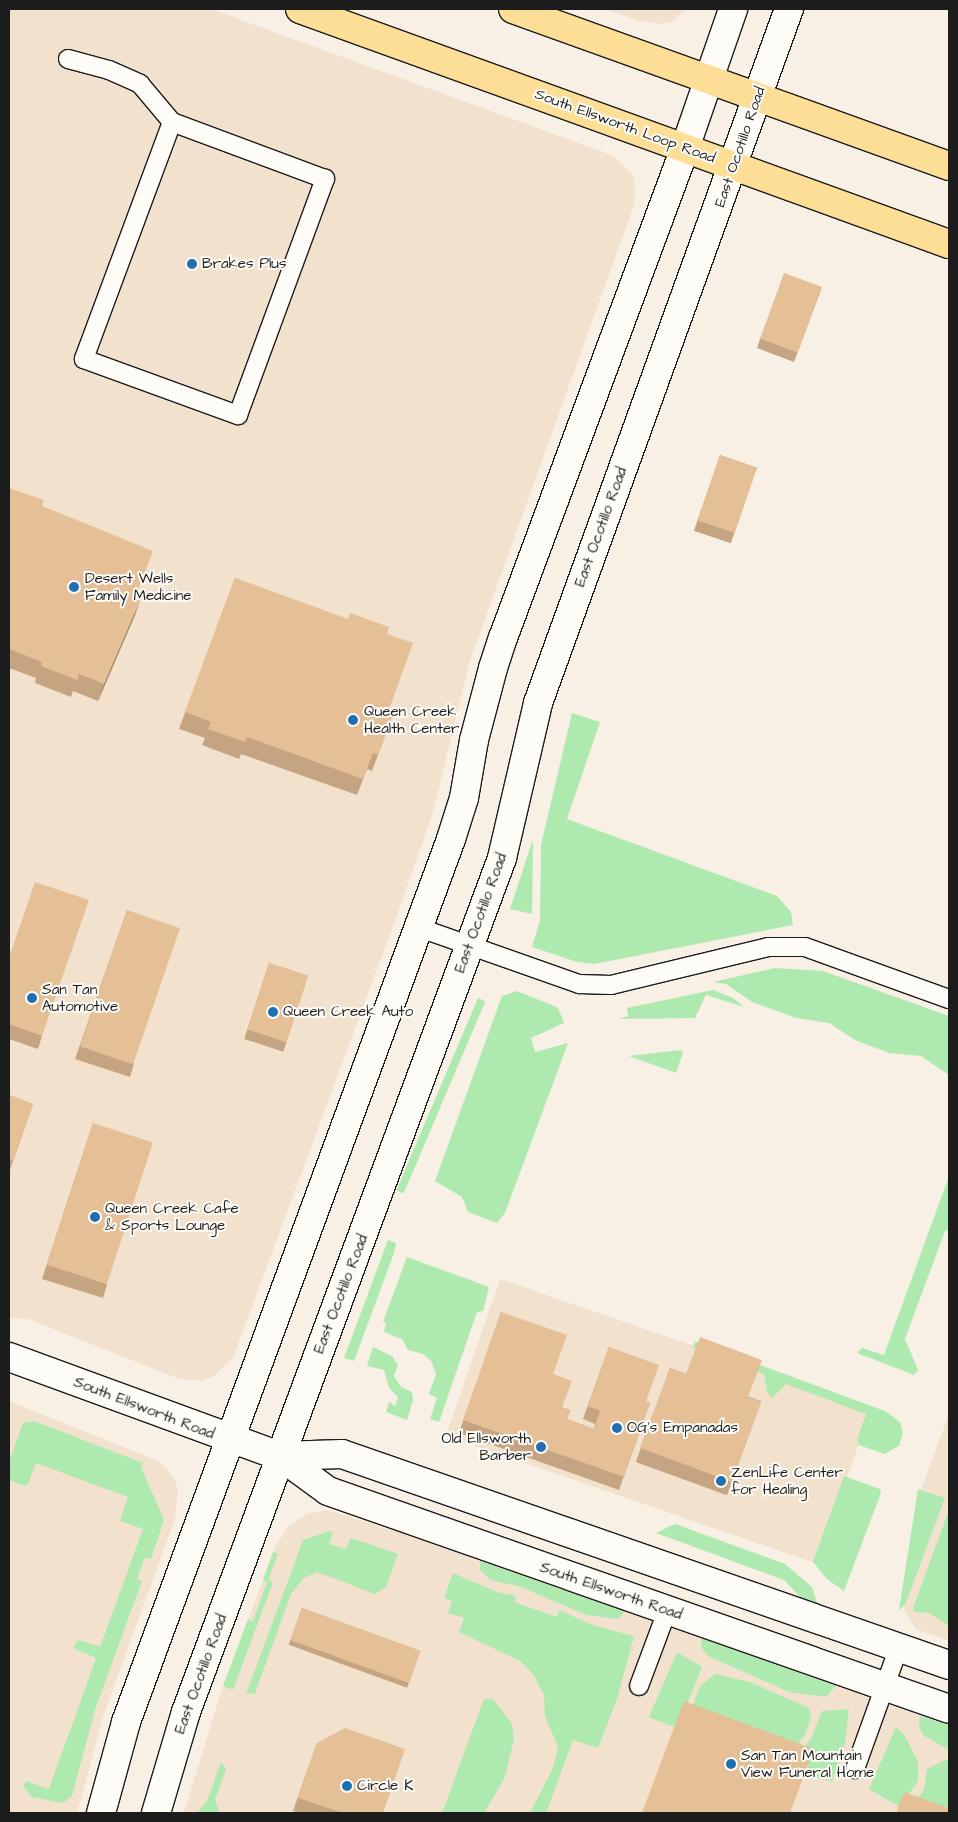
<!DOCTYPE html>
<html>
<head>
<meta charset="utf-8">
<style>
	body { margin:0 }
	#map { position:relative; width:958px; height:1822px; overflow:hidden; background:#f8f0e4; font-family:"Architects Daughter",sans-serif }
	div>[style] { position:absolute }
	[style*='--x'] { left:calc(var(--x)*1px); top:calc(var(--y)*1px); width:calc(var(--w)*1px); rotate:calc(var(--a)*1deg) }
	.built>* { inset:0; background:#f2e1cd; transform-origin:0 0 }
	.green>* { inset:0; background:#aeeab0; transform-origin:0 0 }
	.roads { filter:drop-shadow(1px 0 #1c1c1c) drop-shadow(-1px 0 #1c1c1c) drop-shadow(0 1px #1c1c1c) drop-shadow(0 -1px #1c1c1c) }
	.lane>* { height:18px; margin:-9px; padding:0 9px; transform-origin:9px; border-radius:9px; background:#fdfcf7 }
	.secondary>* { height:28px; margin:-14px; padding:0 14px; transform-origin:14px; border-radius:14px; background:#fdfcf7 }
	.primary>* { height:28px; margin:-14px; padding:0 14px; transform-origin:14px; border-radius:14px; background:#fcde96 }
	.wall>* { inset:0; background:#c5a481; transform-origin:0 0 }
	.shaded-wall>* { inset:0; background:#a08669 }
	.building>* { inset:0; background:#e5bf96; transform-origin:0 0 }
	.dots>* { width:14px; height:14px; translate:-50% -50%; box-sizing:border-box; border:2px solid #fdfcf7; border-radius:50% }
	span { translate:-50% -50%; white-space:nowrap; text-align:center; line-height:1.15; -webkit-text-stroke:4px #fdfcf7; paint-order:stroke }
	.street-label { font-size:15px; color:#1c1c1c }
	.poi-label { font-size:15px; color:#1c1c1c }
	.left { translate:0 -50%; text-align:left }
	.right { translate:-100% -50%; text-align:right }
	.frame { position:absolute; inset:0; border:10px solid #1c1c1c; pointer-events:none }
</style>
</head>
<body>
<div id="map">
	<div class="built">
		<div style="clip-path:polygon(9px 9px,211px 9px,614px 156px,633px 175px,636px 192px,633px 208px,470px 661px,433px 812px,399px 910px,233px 1358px,213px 1377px,199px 1381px,177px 1378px,28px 1319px,9px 1318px)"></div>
		<div style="clip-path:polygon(605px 9px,686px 9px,671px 22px,661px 24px,640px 21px)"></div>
		<div style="left:500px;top:1279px;width:393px;height:166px;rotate:19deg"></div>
		<div style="clip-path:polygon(9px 1401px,159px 1461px,175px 1479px,178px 1491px,175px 1519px,104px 1714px,77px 1813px,9px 1813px)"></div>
		<div style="clip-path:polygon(949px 1414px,949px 1641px,916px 1629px,904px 1610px,918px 1498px)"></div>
		<div style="clip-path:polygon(327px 1510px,401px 1533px,949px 1726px,949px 1813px,184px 1813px,221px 1692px,276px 1545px,289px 1526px,307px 1514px)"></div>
	</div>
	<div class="green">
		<div style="clip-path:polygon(572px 713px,600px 722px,567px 819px,777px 896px,791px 912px,793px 925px,594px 964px,577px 962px,532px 947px,540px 920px,541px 845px)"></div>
		<div style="clip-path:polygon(532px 842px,533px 843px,532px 914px,510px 909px)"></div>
		<div style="clip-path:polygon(775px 968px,823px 971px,949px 1016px,949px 1075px,921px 1056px,889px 1053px,855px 1040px,829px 1023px,796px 1018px,752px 1002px,726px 984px,713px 982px)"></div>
		<div style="clip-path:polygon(713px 990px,733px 998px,744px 1007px,706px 995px,695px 1018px,618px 1019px,628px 1016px,627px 1008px)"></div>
		<div style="clip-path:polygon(517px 991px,557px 1007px,563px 1019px,564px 1023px,531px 1038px,535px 1052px,568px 1043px,505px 1213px,497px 1223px,468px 1212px,462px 1197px,435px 1181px,502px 996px)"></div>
		<div style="left:478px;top:998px;width:8px;height:209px;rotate:23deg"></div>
		<div style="clip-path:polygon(680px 1050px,683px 1052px,676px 1073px,629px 1056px)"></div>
		<div style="clip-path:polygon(949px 1176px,949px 1230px,945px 1231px,905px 1339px,918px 1370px,914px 1375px,857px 1353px,862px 1348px,884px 1355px)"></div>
		<div style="clip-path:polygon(388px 1240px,396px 1243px,394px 1253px,354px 1361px,344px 1358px)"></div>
		<div style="clip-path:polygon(407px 1257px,489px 1287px,483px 1311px,477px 1312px,439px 1422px,430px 1419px,437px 1398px,429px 1394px,436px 1374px,431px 1361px,423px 1354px,408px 1350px,402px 1339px,384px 1332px,386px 1323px,383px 1322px)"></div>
		<div style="clip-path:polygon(695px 1341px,885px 1411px,900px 1422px,903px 1433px,899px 1446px,884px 1454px,859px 1445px,857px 1440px,866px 1414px,786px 1384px,772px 1398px,767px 1392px,764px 1374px,693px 1348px)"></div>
		<div style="clip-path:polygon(373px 1347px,392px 1356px,398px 1365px,394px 1376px,401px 1387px,412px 1392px,413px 1400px,407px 1420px,386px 1412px,389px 1402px,395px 1406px,398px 1397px,389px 1388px,384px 1370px,367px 1366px)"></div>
		<div style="clip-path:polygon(34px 1421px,143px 1463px,141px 1467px,164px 1520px,151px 1559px,145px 1557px,137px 1579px,142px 1581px,95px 1710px,72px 1796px,63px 1803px,32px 1797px,23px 1786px,27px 1781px,49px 1789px,96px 1658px,73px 1648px,78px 1640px,100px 1647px,143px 1529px,120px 1521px,128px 1497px,36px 1463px,28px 1484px,25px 1486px,9px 1480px,9px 1462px,23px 1423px)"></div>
		<div style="clip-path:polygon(844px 1476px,880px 1489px,881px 1493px,844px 1591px,827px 1579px,813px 1562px)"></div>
		<div style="clip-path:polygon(918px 1489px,945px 1498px,905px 1605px,899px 1610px)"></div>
		<div style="clip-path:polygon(949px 1510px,949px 1626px,929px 1613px,915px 1612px,913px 1608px)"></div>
		<div style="clip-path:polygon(675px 1524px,785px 1564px,812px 1587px,817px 1603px,800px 1597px,784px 1580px,656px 1533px)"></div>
		<div style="clip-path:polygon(330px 1531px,333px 1532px,329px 1544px,346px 1549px,351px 1538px,398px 1554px,386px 1587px,375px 1594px,317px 1572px,304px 1578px,291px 1594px,255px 1693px,246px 1694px,303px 1540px)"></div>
		<div style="clip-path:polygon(273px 1552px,278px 1554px,268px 1580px,273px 1582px,233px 1690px,223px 1686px,248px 1619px,253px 1621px,267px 1582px,263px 1580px)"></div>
		<div style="clip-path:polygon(480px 1561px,622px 1610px,624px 1612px,618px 1619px,586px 1615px,521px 1587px,491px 1580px,480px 1570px)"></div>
		<div style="clip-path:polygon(453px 1573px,497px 1592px,516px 1596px,514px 1602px,557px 1617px,559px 1610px,595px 1626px,634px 1636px,617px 1699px,598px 1748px,573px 1740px,546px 1813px,530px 1813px,553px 1768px,558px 1747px,545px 1716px,544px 1695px,533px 1674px,520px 1661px,459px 1632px,464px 1618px,448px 1613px,452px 1601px,444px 1598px)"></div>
		<div style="clip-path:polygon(702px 1638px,707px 1640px,836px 1686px,826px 1697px,789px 1692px,708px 1656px,701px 1647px)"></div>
		<div style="clip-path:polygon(677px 1652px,702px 1667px,681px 1719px,674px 1727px,649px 1717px)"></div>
		<div style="clip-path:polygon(715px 1674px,750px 1682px,809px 1708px,811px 1717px,805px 1735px,796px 1746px,687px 1721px,700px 1686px)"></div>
		<div style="clip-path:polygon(484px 1699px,493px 1699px,512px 1724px,514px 1739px,505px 1777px,484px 1813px,442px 1813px)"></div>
		<div style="clip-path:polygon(849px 1709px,845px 1743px,832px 1782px,805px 1774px,808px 1766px,801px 1750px,811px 1739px,822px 1711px)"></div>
		<div style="clip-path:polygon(920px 1716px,949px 1725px,949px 1750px,923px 1735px,919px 1726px)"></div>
		<div style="clip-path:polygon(896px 1727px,905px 1736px,918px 1762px,918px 1781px,900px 1807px,869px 1789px)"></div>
		<div style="clip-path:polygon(945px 1760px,949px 1760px,949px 1813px,916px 1800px,924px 1790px,927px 1769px)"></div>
		<div style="clip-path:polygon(221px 1762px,226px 1769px,215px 1800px,220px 1813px,197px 1813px,207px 1801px)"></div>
	</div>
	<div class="roads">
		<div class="lane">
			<div style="--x:68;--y:59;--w:42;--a:15"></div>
			<div style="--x:109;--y:70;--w:34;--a:24"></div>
			<div style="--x:140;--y:84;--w:50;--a:49.9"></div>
			<div style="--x:172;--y:122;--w:253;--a:110.4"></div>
			<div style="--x:84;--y:359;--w:164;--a:20"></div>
			<div style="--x:238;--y:415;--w:252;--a:-69.8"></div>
			<div style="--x:325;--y:179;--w:163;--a:-159.6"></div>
			<div style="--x:420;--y:928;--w:169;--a:19.4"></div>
			<div style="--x:579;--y:984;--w:32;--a:2"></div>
			<div style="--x:611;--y:985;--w:162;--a:-13.6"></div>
			<div style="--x:768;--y:947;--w:37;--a:0"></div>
			<div style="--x:805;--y:947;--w:153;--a:19.9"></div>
			<div style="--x:639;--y:1686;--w:80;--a:-69.5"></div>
			<div style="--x:855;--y:1769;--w:130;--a:-70.2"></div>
		</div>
		<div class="secondary">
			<div style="--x:9;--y:1357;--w:289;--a:20.1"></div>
			<div style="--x:280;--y:1456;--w:59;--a:36.1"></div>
			<div style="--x:328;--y:1491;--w:658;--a:19.34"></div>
			<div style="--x:280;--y:1456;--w:62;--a:-1.8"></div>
			<div style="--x:342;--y:1454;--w:643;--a:19.17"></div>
			<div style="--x:101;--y:1813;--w:94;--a:-74.6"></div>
			<div style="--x:126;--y:1722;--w:941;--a:-69.79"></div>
			<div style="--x:451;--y:839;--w:43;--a:-72.4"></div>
			<div style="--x:464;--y:798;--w:59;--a:-80.2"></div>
			<div style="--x:474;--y:740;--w:74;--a:-75.2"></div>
			<div style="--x:493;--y:668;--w:32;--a:-72"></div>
			<div style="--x:503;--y:638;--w:523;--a:-69.62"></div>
			<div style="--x:685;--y:148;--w:147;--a:-70.9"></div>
			<div style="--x:156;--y:1813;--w:105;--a:-73.5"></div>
			<div style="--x:186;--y:1712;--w:911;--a:-69.69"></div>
			<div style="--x:502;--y:858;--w:159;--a:-76.9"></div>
			<div style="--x:538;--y:703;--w:738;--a:-70.12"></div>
		</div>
		<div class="primary">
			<div style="--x:300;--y:9;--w:690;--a:19.91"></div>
			<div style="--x:513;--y:9;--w:463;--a:19.8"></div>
		</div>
	</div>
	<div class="wall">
		<div style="clip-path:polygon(822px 287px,794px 362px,757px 348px,760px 339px)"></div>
		<div style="left:720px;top:455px;width:39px;height:80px;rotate:19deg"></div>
		<div style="clip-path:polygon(9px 488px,42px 506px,138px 590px,135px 615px,98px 701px,73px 691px,71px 697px,35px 683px,36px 678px,9px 668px)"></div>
		<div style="clip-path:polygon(235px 578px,387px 634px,387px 715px,392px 717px,372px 771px,367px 769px,357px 795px,241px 754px,239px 759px,202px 745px,205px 738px,179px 729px)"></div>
		<div style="clip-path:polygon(127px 910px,134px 1064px,130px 1077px,75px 1059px)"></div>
		<div style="clip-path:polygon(9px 957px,42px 1036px,38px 1049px,9px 1039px)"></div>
		<div style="left:269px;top:963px;width:41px;height:80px;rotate:18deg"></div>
		<div style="clip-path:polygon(9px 1095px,33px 1104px,9px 1173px)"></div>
		<div style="clip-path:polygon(93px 1123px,107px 1285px,103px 1298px,42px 1279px)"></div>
		<div style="clip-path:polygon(501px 1312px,553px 1374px,562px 1407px,567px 1419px,594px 1429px,595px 1424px,583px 1419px,609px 1347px,646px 1401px,650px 1403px,619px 1490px,459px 1433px)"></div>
		<div style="left:670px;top:1368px;width:97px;height:100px;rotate:20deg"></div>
		<div style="left:302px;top:1608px;width:126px;height:39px;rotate:20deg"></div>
		<div style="clip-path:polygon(317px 1743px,383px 1813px,300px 1813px,293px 1811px)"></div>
	</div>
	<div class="shaded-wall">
		<div style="clip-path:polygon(141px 598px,135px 615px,98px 701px,104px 684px)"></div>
	</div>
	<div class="building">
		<div style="left:784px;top:273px;width:40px;height:70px;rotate:20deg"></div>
		<div style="left:720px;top:455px;width:39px;height:69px;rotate:19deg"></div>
		<div style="clip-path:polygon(9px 488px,44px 500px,42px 506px,153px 551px,138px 590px,141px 598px,104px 684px,79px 674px,77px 680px,41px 666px,42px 662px,9px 649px)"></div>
		<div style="clip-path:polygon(235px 578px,348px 619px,350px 613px,389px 627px,387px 634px,413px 643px,387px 715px,392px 717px,378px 755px,373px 753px,363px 779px,247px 737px,245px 742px,208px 729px,211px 722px,185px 712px)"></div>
		<div style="clip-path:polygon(35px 882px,89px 900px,42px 1036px,9px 1024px,9px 958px)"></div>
		<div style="left:127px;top:910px;width:56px;height:144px;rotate:19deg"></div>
		<div style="left:269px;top:963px;width:41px;height:70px;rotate:18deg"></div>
		<div style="clip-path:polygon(9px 1095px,33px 1104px,13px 1161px,9px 1159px)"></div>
		<div style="left:93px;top:1123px;width:63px;height:149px;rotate:18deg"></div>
		<div style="clip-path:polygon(501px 1312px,567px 1335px,553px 1374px,572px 1381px,562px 1407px,571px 1410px,567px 1419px,594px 1429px,600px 1411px,588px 1406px,609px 1347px,659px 1365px,646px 1401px,650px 1403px,624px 1477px,463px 1420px)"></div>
		<div style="clip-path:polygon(700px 1337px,762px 1360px,748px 1397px,761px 1402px,732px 1482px,640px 1448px,670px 1368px,686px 1374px)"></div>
		<div style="left:302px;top:1608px;width:126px;height:34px;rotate:20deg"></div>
		<div style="clip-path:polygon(684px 1701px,814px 1749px,790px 1813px,642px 1813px)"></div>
		<div style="clip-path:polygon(345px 1728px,405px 1749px,383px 1813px,343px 1813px,298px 1798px,317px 1743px)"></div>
		<div style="clip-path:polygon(904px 1792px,949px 1808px,949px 1813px,896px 1813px)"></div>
	</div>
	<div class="dots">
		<div style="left:192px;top:264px;background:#1f6fb2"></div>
		<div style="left:74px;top:587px;background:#1f6fb2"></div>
		<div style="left:353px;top:720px;background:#1f6fb2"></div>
		<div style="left:32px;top:998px;background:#1f6fb2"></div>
		<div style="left:273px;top:1012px;background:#1f6fb2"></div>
		<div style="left:95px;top:1217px;background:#1f6fb2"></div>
		<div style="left:617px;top:1428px;background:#1f6fb2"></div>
		<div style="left:541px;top:1447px;background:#1f6fb2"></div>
		<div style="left:721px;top:1481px;background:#1f6fb2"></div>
		<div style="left:731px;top:1764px;background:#1f6fb2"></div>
		<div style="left:347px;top:1786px;background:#1f6fb2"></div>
	</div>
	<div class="street-label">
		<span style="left:625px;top:126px;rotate:20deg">South Ellsworth Loop Road</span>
		<span style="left:740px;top:147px;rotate:-71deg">East Ocotillo Road</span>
		<span style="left:601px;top:527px;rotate:-70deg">East Ocotillo Road</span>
		<span style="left:481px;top:913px;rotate:-70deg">East Ocotillo Road</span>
		<span style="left:341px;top:1294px;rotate:-69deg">East Ocotillo Road</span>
		<span style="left:144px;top:1408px;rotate:21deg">South Ellsworth Road</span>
		<span style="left:611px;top:1591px;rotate:19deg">South Ellsworth Road</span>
		<span style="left:201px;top:1674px;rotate:-70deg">East Ocotillo Road</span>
	</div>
	<div class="poi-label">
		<span class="left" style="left:202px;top:264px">Brakes Plus</span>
		<span class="left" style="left:85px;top:587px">Desert Wells<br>Family Medicine</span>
		<span class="left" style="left:364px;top:720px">Queen Creek<br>Health Center</span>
		<span class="left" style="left:42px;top:998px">San Tan<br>Automotive</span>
		<span class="left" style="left:283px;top:1012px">Queen Creek Auto</span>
		<span class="left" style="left:105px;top:1217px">Queen Creek Cafe<br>&amp; Sports Lounge</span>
		<span class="left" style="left:627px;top:1428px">OG's Empanadas</span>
		<span class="right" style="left:531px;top:1447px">Old Ellsworth<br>Barber</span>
		<span class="left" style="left:731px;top:1481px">ZenLife Center<br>for Healing</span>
		<span class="left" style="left:741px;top:1764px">San Tan Mountain<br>View Funeral Home</span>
		<span class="left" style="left:357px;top:1786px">Circle K</span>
	</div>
	<div class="frame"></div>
</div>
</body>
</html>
